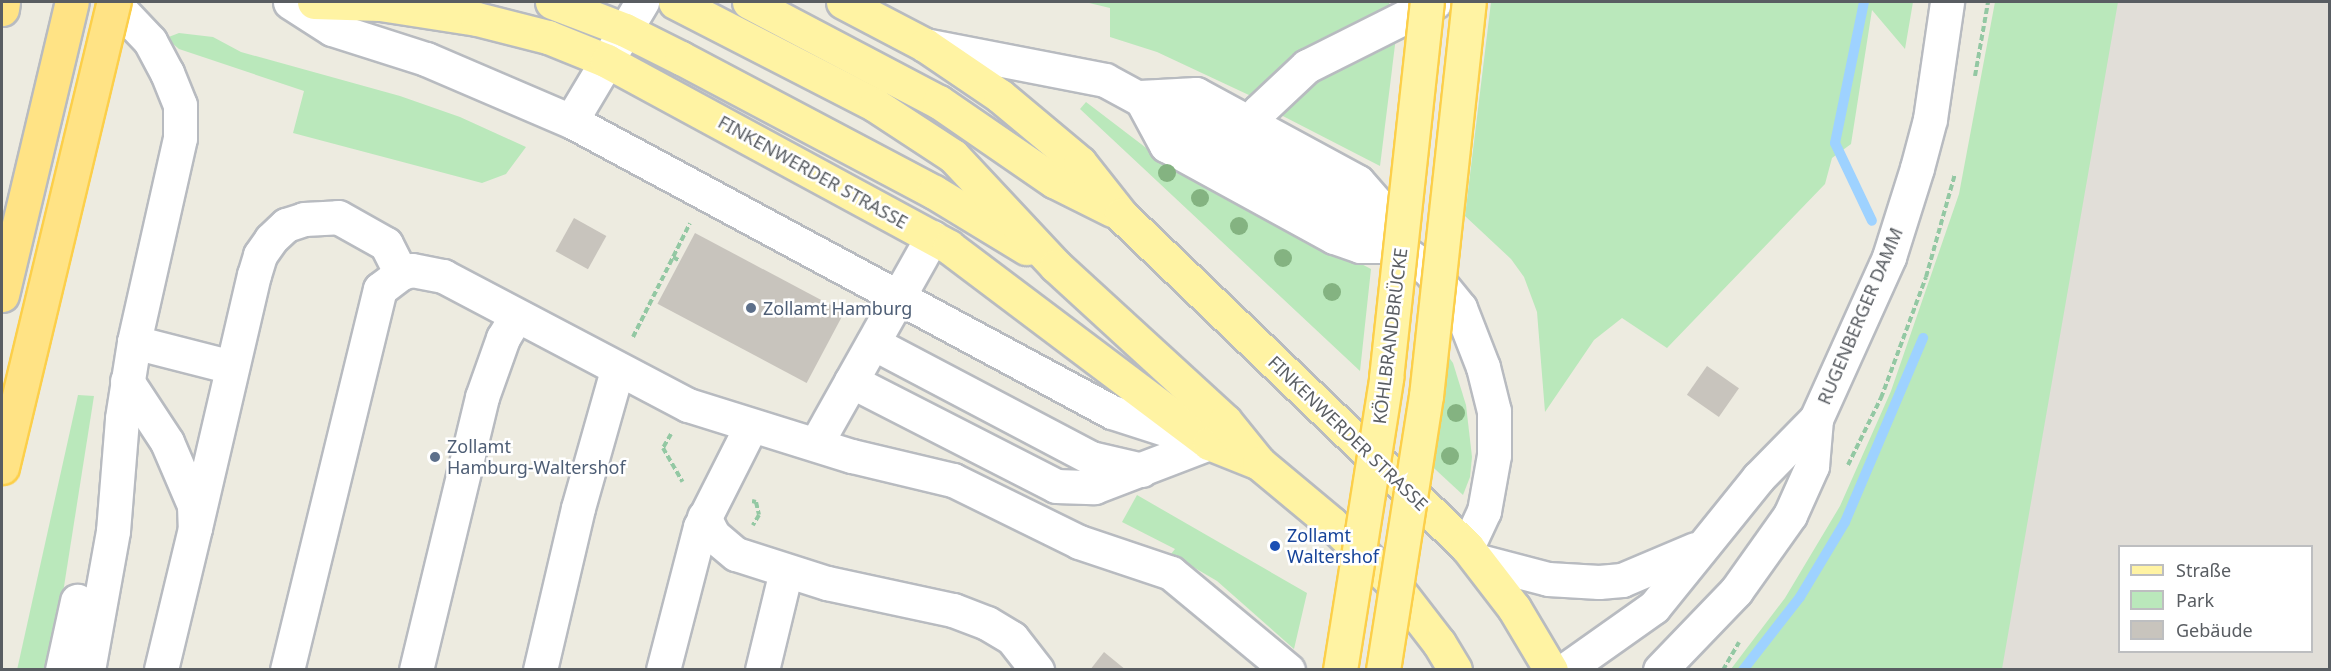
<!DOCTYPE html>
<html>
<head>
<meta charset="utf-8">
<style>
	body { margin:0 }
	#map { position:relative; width:2331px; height:671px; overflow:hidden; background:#edebe0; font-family:"Noto Sans",sans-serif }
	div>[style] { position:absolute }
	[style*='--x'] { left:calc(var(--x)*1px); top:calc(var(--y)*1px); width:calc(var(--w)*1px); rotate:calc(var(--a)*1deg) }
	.industrial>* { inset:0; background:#e1ded8 }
	.green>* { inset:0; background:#bae8bb }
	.stream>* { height:10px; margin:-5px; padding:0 5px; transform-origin:5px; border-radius:5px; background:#9ed2ff }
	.building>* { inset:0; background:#c8c4bd; transform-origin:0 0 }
	.path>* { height:4px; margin-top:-2px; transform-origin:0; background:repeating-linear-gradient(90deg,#93c8a3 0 6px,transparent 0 9px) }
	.roads { filter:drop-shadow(2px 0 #b8bbc0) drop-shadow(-2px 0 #b8bbc0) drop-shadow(0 2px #b8bbc0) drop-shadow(0 -2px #b8bbc0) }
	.minor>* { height:33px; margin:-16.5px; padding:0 16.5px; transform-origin:16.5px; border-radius:16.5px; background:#fff }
	.major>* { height:33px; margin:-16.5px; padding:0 16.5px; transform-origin:16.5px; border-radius:16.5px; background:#fff3a3 }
	.highway>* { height:33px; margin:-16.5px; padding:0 16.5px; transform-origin:16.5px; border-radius:16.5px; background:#ffe385 }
	.bridges { filter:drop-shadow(2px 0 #fccf4a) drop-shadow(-2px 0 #fccf4a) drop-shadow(0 2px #fccf4a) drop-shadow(0 -2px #fccf4a) }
	.major-bridge>* { height:33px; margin:-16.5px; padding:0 16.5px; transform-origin:16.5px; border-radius:16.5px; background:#fff3a3 }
	.highway-bridge>* { height:33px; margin:-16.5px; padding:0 16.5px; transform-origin:16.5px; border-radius:16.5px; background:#ffe385 }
	.trees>* { width:18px; height:18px; margin:-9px; border-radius:50%; background:#84b381 }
	.dots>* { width:16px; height:16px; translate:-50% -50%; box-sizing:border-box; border:3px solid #fff; border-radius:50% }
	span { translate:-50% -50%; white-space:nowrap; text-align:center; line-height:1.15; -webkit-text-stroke:5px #fff; paint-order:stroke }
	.street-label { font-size:18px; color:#595d62 }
	.service-label { font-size:18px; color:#4e5e75 }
	.left { translate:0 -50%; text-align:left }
	.transit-label { font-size:18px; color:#164399 }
	.frame { position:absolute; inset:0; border:3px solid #595d62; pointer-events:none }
	.legend { position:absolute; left:2118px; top:545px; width:195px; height:108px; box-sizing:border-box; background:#fff; border:2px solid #bdbec0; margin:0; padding:8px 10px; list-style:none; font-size:18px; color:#595d62 }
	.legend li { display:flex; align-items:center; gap:12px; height:30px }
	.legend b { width:30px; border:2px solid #bdbec0 }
</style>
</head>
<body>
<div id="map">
	<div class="industrial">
		<div style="clip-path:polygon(evenodd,2084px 2px,2329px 2px,2329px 669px,1964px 670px,2084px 2px,2120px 546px,2312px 546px,2312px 652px,2120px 652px,2120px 546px)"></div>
	</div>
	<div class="green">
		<div style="clip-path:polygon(1085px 2px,1389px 2px,1391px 12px,1251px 96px,1157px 52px,1110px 37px,1110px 8px)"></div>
		<div style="clip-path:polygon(1491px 2px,1913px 2px,1905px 49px,1872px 10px,1851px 144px,1832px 158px,1825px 184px,1667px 348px,1622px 318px,1594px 340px,1545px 412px,1537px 312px,1524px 277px,1511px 259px,1465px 216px)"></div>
		<div style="clip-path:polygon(1995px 2px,2118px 2px,2002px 669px,1731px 669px,1785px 598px,1840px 506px,1891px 391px,1959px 194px)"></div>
		<div style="clip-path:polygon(179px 33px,213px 37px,241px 52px,400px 96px,460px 117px,526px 147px,506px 174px,482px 183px,293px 133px,304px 91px,179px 49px,166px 38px)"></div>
		<div style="clip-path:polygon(1396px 37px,1380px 166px,1277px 113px,1318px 71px)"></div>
		<div style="clip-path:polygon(1086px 102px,1162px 160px,1371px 269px,1360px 371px,1080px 109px)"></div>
		<div style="clip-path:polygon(1436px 339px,1453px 363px,1466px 405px,1472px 457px,1470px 477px,1463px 495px,1423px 458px)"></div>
		<div style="clip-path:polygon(78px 395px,94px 396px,51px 669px,17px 670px)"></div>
		<div style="clip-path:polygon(1137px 495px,1307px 593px,1294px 649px,1217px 581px,1171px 554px,1175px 549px,1122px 522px)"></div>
	</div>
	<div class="stream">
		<div style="--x:1864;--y:2;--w:144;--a:101.6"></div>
		<div style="--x:1835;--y:143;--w:86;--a:64.6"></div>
		<div style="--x:1743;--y:670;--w:93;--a:-52"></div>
		<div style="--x:1800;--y:597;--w:87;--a:-59"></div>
		<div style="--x:1845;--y:522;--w:200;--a:-67"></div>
	</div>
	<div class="building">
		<div style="left:574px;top:218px;width:37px;height:38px;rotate:29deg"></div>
		<div style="left:695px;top:233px;width:169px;height:80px;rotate:28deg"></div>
		<div style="left:1707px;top:366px;width:39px;height:35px;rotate:35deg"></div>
		<div style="clip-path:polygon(1104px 652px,1126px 670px,1090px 670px)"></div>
	</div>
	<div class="path">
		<div style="--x:1975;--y:76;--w:75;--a:-80"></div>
		<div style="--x:673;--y:257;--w:8;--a:30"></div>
		<div style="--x:633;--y:337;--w:127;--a:-63.4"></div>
		<div style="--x:671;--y:434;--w:16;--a:120"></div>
		<div style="--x:663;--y:448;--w:39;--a:60"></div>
		<div style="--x:1848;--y:465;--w:75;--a:-63.8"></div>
		<div style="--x:1881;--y:398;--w:129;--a:-69.6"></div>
		<div style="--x:1926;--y:277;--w:107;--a:-74.3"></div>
		<div style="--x:752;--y:501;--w:4;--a:14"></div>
		<div style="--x:756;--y:502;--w:13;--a:77"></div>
		<div style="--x:759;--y:515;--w:12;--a:121"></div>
		<div style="--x:1723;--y:670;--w:32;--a:-60"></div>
	</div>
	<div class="roads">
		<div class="minor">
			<div style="--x:290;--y:2;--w:50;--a:32.7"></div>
			<div style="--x:332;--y:29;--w:99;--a:17.7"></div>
			<div style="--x:426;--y:59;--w:158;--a:23.2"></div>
			<div style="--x:571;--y:121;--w:614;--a:28.28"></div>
			<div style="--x:1112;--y:412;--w:98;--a:17.9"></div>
			<div style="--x:925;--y:45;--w:183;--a:11"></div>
			<div style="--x:1105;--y:80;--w:274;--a:28.5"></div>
			<div style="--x:1346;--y:211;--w:102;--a:35.4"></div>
			<div style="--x:1429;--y:270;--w:49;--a:50.8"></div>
			<div style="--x:1460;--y:308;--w:63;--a:68.7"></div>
			<div style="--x:1483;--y:367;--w:45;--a:76"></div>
			<div style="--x:1494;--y:411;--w:44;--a:90"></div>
			<div style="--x:1494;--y:455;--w:57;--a:100.1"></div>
			<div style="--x:1484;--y:511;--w:40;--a:115"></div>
			<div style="--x:1140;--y:97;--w:56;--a:-3.1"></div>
			<div style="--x:1196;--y:94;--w:184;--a:28.5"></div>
			<div style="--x:1358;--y:182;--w:28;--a:49"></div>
			<div style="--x:1376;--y:203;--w:47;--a:67.3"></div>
			<div style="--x:1140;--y:97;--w:55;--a:61.6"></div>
			<div style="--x:1166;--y:145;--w:192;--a:28.7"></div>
			<div style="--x:1334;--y:237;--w:28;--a:19"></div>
			<div style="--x:1360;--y:246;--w:34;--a:0"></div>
			<div style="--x:571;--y:121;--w:139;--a:-59.2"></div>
			<div style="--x:1253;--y:123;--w:13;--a:-63"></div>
			<div style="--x:1259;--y:111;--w:66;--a:-43.2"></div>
			<div style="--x:1307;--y:66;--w:143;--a:-26.6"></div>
			<div style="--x:134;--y:342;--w:101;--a:14.3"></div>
			<div style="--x:873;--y:343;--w:246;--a:27.8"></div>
			<div style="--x:1091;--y:458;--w:52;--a:13.2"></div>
			<div style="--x:127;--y:381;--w:73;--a:56.7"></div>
			<div style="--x:167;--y:442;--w:69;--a:66.8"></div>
			<div style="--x:194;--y:505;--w:23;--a:88"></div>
			<div style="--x:195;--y:528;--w:146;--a:103.5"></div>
			<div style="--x:851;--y:381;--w:230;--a:27.1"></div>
			<div style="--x:1056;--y:486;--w:38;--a:2"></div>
			<div style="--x:1094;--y:487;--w:123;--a:-20.9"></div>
			<div style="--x:817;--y:442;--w:235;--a:-60.7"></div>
			<div style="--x:704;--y:517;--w:20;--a:63"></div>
			<div style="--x:713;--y:535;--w:30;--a:40"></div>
			<div style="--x:736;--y:554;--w:96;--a:17.7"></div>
			<div style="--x:827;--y:583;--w:129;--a:12.1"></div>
			<div style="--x:953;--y:610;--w:36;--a:21"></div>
			<div style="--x:987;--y:623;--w:29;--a:31"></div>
			<div style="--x:1012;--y:638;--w:41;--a:52"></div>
			<div style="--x:195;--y:528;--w:260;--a:-76.9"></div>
			<div style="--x:254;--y:275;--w:21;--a:-73"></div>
			<div style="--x:260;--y:255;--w:19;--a:-55"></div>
			<div style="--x:271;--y:239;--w:21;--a:-43"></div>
			<div style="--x:286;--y:225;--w:19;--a:-18"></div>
			<div style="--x:304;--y:219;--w:34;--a:-3"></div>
			<div style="--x:338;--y:217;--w:55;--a:29.4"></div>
			<div style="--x:386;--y:244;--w:33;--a:63"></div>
			<div style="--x:1479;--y:561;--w:71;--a:14.6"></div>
			<div style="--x:1548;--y:579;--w:51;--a:3.4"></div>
			<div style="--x:1599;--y:582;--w:23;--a:-5"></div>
			<div style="--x:1622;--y:580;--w:79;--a:-23"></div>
			<div style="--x:62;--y:670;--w:71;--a:-77.7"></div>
			<div style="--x:88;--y:670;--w:141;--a:-79.8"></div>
			<div style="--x:113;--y:531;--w:113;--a:-85.4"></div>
			<div style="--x:122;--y:418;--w:77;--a:-81"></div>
			<div style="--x:134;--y:342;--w:209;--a:-77.3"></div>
			<div style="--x:180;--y:138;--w:33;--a:-90"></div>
			<div style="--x:180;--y:105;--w:35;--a:-112"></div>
			<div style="--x:167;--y:73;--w:36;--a:-118"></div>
			<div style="--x:150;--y:41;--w:54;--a:-133.5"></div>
			<div style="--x:287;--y:670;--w:392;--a:-76.3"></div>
			<div style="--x:380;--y:289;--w:26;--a:-37"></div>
			<div style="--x:401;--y:273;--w:11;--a:-15"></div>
			<div style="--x:412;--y:270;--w:32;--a:11"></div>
			<div style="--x:443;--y:276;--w:277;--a:27.8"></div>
			<div style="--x:688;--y:405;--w:172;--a:17.3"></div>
			<div style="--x:852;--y:456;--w:104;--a:13.4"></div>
			<div style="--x:953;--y:480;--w:140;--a:26.2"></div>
			<div style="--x:1079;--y:542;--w:97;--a:18.6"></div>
			<div style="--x:1171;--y:573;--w:152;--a:39.7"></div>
			<div style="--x:416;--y:670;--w:281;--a:-76.4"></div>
			<div style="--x:482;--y:397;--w:63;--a:-70.4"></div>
			<div style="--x:503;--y:338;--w:26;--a:-59"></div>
			<div style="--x:540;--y:670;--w:166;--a:-76.8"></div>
			<div style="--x:578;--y:508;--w:143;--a:-74.2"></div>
			<div style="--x:663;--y:670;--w:148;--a:-75.5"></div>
			<div style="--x:700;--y:527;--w:113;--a:-63.2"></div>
			<div style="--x:762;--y:670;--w:102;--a:-76.4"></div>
			<div style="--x:1565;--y:670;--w:109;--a:-35.3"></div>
			<div style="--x:1654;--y:607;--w:166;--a:-51.1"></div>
			<div style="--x:1758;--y:478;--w:83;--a:-45.5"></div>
			<div style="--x:1660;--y:670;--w:110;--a:-46.1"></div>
			<div style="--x:1736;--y:591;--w:93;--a:-54.6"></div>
			<div style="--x:1790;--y:515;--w:54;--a:-65.8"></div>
			<div style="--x:1812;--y:466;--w:47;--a:-85.1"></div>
			<div style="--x:1816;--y:419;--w:178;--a:-65.7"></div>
			<div style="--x:1889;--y:257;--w:93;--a:-72.5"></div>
			<div style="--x:1917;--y:168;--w:51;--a:-75.1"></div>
			<div style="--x:1930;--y:119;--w:118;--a:-81.7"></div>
		</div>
		<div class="major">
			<div style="--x:314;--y:2;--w:66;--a:1.7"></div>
			<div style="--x:380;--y:4;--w:98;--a:8.8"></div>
			<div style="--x:477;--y:19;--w:73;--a:14.2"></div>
			<div style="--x:548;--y:37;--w:64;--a:22.1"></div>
			<div style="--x:607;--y:61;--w:389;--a:28.5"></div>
			<div style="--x:949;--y:247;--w:326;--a:37"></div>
			<div style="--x:1209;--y:443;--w:54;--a:21.8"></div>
			<div style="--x:552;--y:2;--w:78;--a:21"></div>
			<div style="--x:625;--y:30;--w:63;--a:26.6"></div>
			<div style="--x:681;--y:58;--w:286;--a:27.9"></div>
			<div style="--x:934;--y:192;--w:108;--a:31.3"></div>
			<div style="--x:675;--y:2;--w:225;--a:27.2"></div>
			<div style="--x:875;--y:105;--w:93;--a:33.2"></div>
			<div style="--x:953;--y:156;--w:151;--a:46.9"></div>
			<div style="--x:1056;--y:266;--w:229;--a:42.5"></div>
			<div style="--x:1225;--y:421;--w:54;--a:51"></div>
			<div style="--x:1259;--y:463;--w:94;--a:39.8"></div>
			<div style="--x:1331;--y:523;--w:83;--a:44"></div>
			<div style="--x:1391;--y:581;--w:78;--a:52.3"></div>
			<div style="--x:1439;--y:643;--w:31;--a:59"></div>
			<div style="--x:749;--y:2;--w:215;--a:27.8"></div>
			<div style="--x:939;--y:102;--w:140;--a:34.5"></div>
			<div style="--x:1054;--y:181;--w:65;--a:26.6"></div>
			<div style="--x:843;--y:2;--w:93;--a:27.7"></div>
			<div style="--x:925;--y:45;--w:91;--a:34.2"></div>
			<div style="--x:1000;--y:96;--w:104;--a:39.9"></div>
			<div style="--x:1080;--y:163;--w:66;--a:51.7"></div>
			<div style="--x:1121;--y:215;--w:480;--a:43.8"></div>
			<div style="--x:1467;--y:547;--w:77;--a:52.4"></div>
			<div style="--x:1514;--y:608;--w:72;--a:59.2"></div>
		</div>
		<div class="highway">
			<div style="--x:2;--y:9;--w:7;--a:-82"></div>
			<div style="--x:2;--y:295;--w:301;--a:-76.6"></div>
		</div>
	</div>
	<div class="bridges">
		<div class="major-bridge">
			<div style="--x:1340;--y:670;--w:296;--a:-81"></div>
			<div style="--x:1386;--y:378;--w:378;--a:-83.8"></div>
			<div style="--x:1383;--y:670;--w:277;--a:-81.1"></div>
			<div style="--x:1426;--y:396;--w:396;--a:-83.8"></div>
		</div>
		<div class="highway-bridge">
			<div style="--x:2;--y:467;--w:478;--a:-76.5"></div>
		</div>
	</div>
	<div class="trees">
		<div style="left:1167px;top:173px"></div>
		<div style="left:1200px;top:198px"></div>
		<div style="left:1239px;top:226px"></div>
		<div style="left:1283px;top:258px"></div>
		<div style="left:1332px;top:292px"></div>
		<div style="left:1456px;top:413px"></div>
		<div style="left:1450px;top:456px"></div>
	</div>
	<div class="dots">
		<div style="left:751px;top:308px;background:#5c6f8a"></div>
		<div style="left:435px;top:457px;background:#5c6f8a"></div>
		<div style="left:1275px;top:546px;background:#1a4fb4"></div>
	</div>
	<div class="street-label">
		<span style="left:813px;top:172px;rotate:29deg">FINKENWERDER STRASSE</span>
		<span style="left:1860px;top:316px;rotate:-67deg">RUGENBERGER DAMM</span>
		<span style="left:1390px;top:336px;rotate:-83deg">KÖHLBRANDBRÜCKE</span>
		<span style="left:1348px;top:433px;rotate:44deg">FINKENWERDER STRASSE</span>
	</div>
	<div class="service-label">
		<span class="left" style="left:763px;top:308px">Zollamt Hamburg</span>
		<span class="left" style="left:447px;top:457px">Zollamt<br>Hamburg-Waltershof</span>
	</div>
	<div class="transit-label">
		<span class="left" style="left:1287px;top:546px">Zollamt<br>Waltershof</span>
	</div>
	<div class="frame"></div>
	<ul class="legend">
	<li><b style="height:8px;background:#fff3a3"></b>Straße</li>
	<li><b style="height:16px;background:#bae8bb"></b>Park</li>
	<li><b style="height:16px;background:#c8c4bd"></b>Gebäude</li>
	</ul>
</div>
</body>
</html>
